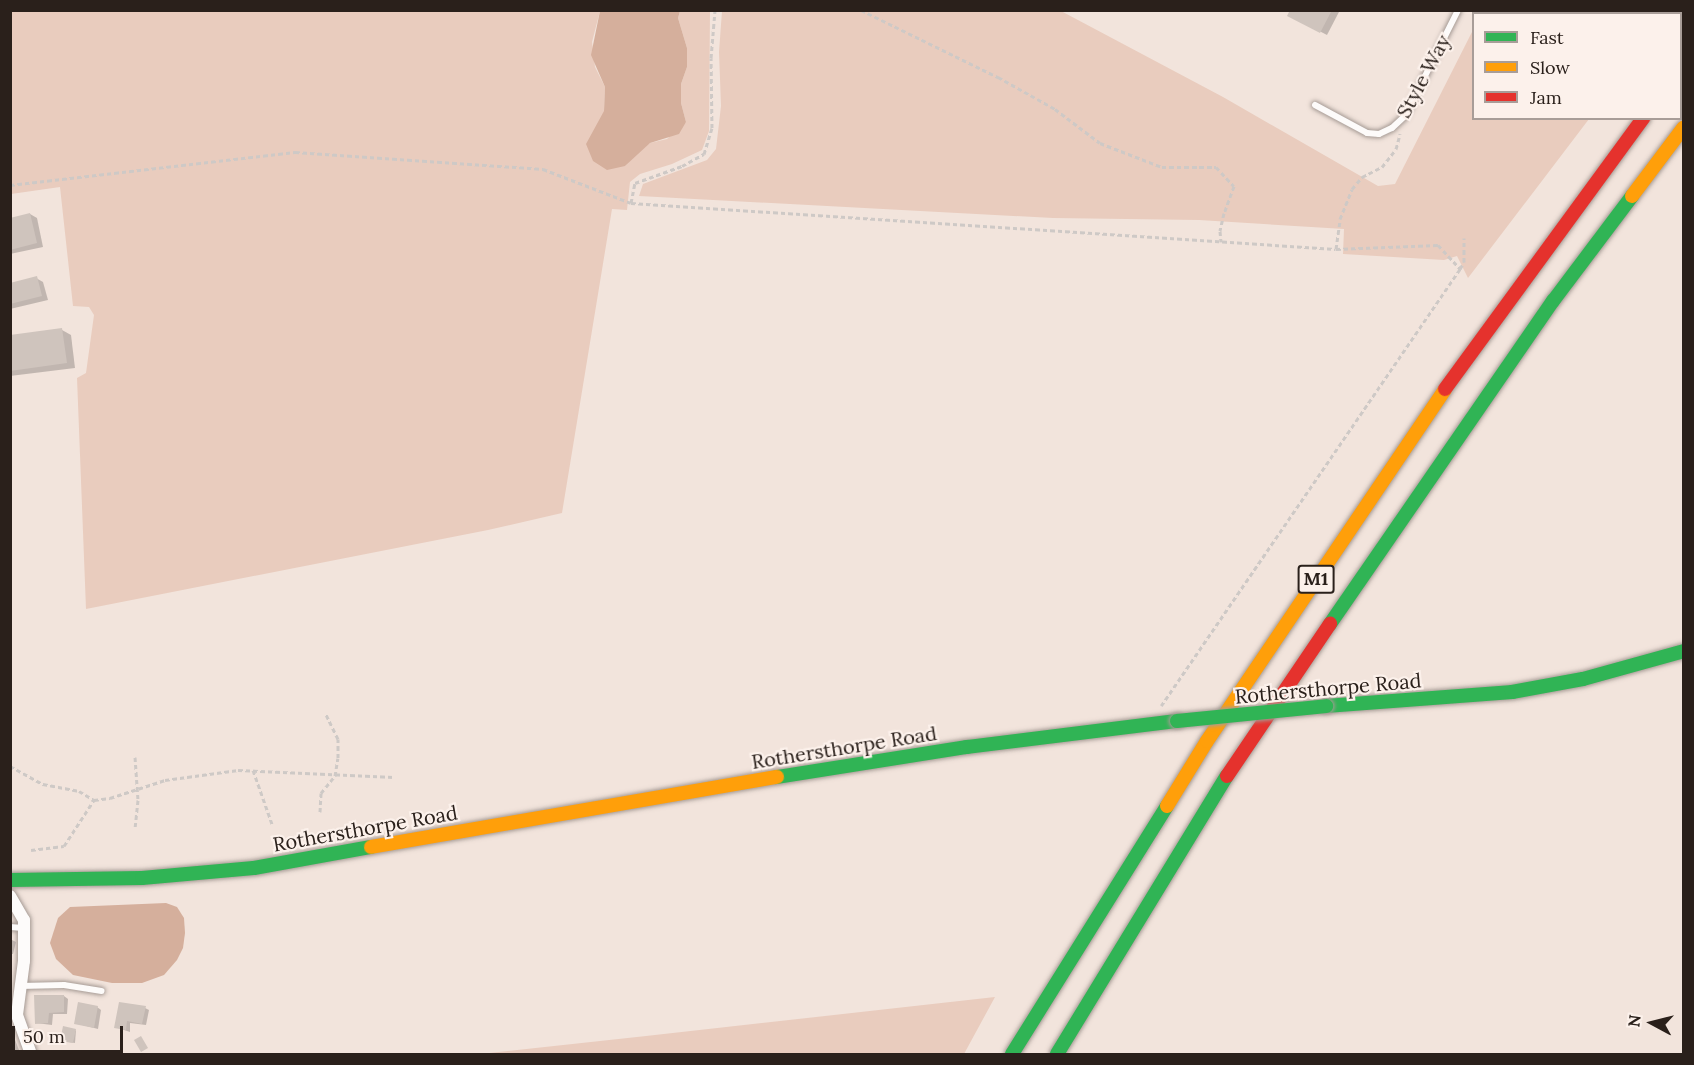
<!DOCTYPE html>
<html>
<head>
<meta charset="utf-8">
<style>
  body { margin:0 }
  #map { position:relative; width:1694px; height:1065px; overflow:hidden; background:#f2e4dc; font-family:Lora,serif }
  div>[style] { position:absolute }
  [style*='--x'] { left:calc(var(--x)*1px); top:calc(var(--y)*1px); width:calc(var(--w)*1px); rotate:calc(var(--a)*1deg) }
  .green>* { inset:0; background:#e9ccbe }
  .water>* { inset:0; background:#d5af9c }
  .shadow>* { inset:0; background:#0003 }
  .building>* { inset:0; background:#cfc4bd }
  .path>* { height:3px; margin-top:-1.5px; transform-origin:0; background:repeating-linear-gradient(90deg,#cec9c6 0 4.5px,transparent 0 7.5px) }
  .roads { filter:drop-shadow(0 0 2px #a69b95) drop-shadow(0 0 2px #a69b95) }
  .lane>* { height:6px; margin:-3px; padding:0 3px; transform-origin:3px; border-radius:3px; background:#fdfbfa }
  .street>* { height:12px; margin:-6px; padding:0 6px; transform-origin:6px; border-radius:6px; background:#fdfbfa }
  .fast>* { height:14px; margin:-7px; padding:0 7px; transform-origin:7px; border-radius:7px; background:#30b455 }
  .slow>* { height:14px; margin:-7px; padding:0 7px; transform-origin:7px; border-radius:7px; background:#ff9f0a }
  .jam>* { height:14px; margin:-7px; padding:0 7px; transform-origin:7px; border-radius:7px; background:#e5322d }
  .bridges { filter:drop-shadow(0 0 2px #a69b95) drop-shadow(0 0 2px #a69b95) }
  .fast-bridge>* { height:14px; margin:-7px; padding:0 7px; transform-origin:7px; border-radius:7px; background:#30b455 }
  span { translate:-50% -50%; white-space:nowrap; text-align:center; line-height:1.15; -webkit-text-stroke:4.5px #fcf1eb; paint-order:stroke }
  .shield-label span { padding:2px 4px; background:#fcf1eb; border:2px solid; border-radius:4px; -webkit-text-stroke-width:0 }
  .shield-label { font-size:18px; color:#2a201b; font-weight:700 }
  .street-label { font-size:20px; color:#2a201b }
  .frame { position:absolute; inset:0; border:12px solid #2a201b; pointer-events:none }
  .legend { position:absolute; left:1472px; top:12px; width:210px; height:108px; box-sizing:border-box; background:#fcf1eb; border:2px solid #a89d98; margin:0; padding:8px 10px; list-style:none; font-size:18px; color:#2a201b }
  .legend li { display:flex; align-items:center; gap:12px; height:30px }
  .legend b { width:30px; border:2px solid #a89d98 }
  .north { position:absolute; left:1622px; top:993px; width:60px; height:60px; -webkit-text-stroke:4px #fcf1eb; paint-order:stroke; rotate:277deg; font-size:16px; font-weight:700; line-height:24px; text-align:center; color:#2a201b }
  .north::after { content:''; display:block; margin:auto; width:21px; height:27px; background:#2a201b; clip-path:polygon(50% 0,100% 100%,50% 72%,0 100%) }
  .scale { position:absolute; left:12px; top:1026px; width:111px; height:27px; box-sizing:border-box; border:3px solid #2a201b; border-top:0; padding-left:8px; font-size:18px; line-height:21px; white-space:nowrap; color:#2a201b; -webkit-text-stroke:4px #fcf1eb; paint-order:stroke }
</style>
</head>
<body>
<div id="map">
  <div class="green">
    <div style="clip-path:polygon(11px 11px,600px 11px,592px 42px,595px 67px,605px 87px,604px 112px,597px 126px,625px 166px,639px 150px,650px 143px,667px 139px,686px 122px,681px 103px,681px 84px,687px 67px,687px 48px,678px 18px,680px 11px,710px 11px,709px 131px,702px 150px,672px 164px,640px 174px,630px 182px,627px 210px,612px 209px,562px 513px,488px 530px,86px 609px,77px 378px,86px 373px,94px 315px,89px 307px,73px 306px,60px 187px,11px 194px)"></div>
    <div style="clip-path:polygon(722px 11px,1061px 11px,1223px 97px,1378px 186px,1395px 184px,1473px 30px,1474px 118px,1589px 119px,1468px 278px,1457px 256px,1444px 260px,1343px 254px,1344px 229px,1199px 220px,1053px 218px,639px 196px,643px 184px,707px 160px,716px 149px,721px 106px,719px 52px)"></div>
    <div style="clip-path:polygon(1483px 11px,1483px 10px,1671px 11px,1668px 14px,1482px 13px)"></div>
    <div style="clip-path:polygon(995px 997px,964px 1054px,480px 1054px,646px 1036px)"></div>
  </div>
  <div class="water">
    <div style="clip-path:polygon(600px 11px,680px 11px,678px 18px,687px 48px,687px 67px,681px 84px,681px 103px,686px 122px,679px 134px,650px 143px,625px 166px,607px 170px,593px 161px,586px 144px,604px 111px,605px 87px,591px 55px)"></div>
    <div style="clip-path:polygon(166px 903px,177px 907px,184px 918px,185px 933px,183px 948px,177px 960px,164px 975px,142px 983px,112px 983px,73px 975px,56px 959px,50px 943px,58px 918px,70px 907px)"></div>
  </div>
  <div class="shadow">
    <div style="clip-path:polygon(1292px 10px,1340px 10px,1327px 35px,1296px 19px)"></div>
    <div style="clip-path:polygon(30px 214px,37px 218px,43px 247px,10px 254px,10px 219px)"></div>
    <div style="clip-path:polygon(36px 278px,43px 282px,48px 300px,10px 309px,10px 284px)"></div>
    <div style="clip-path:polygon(62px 330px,71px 335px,75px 368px,10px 376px,10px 337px)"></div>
    <div style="clip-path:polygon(10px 939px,16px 942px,13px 954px,10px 954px)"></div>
    <div style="clip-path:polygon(64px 996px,68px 999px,67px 1014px,53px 1014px,52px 1025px,36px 1023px)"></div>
    <div style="clip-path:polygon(97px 1007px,101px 1010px,98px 1029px,75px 1023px)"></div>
    <div style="clip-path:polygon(145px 1008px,149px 1010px,146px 1025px,130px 1023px,130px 1032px,115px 1027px)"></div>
    <div style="clip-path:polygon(10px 1027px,19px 1050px,10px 1053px)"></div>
    <div style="clip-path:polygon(76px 1030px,75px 1043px,63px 1041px)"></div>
  </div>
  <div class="building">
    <div style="clip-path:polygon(1290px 10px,1332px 10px,1320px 33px,1287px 16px)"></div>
    <div style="clip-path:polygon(30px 213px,37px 243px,10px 250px,10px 218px)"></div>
    <div style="clip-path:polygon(37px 276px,42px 296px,10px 304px,10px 283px)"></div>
    <div style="clip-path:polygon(62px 328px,67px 363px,10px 371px,10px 335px)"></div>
    <div style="clip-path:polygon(34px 995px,64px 995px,64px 1012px,49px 1013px,48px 1023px,35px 1024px)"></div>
    <div style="clip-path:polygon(78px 1002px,98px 1006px,94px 1028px,74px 1024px)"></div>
    <div style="clip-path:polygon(119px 1002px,146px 1006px,142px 1024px,127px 1021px,126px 1030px,114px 1028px)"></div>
    <div style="clip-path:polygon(63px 1026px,76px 1029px,73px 1043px,60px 1041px)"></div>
    <div style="clip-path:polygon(141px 1036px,148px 1048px,141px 1052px,134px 1040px)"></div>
  </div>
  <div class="path">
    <div style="--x:861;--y:10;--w:153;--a:26.1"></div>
    <div style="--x:998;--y:77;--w:65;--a:29.3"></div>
    <div style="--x:1055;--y:109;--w:56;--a:37.1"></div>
    <div style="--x:1100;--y:143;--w:66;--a:21.2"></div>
    <div style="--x:1162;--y:167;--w:54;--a:0"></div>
    <div style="--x:1216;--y:167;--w:26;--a:47"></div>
    <div style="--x:1234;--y:186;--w:29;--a:110"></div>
    <div style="--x:1224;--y:213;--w:18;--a:103"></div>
    <div style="--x:1220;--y:231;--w:11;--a:85"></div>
    <div style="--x:10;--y:185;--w:287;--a:-6.6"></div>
    <div style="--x:295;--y:152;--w:249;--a:3.9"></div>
    <div style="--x:543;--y:169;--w:94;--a:21.1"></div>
    <div style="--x:631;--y:203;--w:706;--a:3.73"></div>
    <div style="--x:1336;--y:249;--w:102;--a:-2.2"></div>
    <div style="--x:1438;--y:245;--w:33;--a:47"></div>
    <div style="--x:1460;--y:269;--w:529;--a:124.38"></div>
    <div style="--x:631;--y:203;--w:20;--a:-79"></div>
    <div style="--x:635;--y:183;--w:50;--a:-19.9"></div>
    <div style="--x:682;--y:166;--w:25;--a:-29"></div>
    <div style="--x:704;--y:154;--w:27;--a:-73"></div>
    <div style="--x:712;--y:128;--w:70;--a:-90.8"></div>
    <div style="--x:711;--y:58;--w:48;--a:-85.2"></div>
    <div style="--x:1336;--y:249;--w:30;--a:-82"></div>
    <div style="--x:1340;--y:219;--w:32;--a:-68"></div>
    <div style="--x:1352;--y:189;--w:16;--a:-50"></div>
    <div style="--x:1362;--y:177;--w:22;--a:-27"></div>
    <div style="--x:1382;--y:167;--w:23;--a:-52"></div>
    <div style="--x:1396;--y:149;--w:16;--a:-75"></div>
    <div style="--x:1460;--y:269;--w:8;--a:-60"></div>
    <div style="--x:1464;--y:262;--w:24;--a:-90"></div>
    <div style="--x:135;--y:757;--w:43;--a:86"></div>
    <div style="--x:138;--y:800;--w:27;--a:96"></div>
    <div style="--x:10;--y:766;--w:38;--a:29"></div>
    <div style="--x:43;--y:784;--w:37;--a:11"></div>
    <div style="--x:79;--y:791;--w:17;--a:31"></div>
    <div style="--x:253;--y:770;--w:57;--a:70.6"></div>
    <div style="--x:320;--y:812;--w:19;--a:-87"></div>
    <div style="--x:321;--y:793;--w:22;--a:-51"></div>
    <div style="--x:335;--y:776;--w:18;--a:-81"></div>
    <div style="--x:338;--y:758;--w:19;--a:-90"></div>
    <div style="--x:338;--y:739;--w:28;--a:-116"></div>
    <div style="--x:31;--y:850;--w:33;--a:-7"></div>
    <div style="--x:64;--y:846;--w:55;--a:-56.9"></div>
    <div style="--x:94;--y:800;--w:16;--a:-7"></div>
    <div style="--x:110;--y:798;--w:58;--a:-18.1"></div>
    <div style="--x:165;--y:780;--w:74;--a:-7.8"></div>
    <div style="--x:238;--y:770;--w:156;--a:2.6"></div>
  </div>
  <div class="roads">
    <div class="lane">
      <div style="--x:1315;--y:105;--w:59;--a:28.3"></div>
      <div style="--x:1367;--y:133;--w:12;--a:5"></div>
      <div style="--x:1379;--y:134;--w:14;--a:-25"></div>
      <div style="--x:1392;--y:128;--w:18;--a:-43"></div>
      <div style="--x:1405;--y:116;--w:119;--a:-63.4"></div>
      <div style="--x:10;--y:927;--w:13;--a:4"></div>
      <div style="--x:20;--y:986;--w:44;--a:-1.3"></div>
      <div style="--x:64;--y:985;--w:38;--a:9"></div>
    </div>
    <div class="street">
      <div style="--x:10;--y:896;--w:28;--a:60"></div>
      <div style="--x:24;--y:920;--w:41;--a:90"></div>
      <div style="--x:24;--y:961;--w:54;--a:97.4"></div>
      <div style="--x:17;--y:1015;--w:41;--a:70.3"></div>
    </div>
    <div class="fast">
      <div style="--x:1330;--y:624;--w:393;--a:-55.4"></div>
      <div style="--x:1553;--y:301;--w:131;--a:-53"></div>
      <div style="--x:1326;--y:706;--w:187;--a:-4.3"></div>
      <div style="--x:1512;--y:692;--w:72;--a:-10.4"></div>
      <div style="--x:1583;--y:679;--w:105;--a:-15.5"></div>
      <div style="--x:777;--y:777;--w:192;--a:-9"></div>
      <div style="--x:967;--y:747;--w:212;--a:-7.1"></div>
      <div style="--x:10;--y:880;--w:132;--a:-0.9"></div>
      <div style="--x:142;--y:878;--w:112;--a:-5.1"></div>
      <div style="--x:254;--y:868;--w:119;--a:-10.2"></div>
      <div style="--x:1012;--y:1054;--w:292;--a:-58"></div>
      <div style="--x:1057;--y:1054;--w:326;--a:-58.6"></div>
    </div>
    <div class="slow">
      <div style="--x:1680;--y:69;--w:6;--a:-45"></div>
      <div style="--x:1632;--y:196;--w:86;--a:-53"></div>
      <div style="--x:1167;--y:806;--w:76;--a:-58.4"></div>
      <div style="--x:1207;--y:741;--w:425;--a:-55.9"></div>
      <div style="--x:371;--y:847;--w:412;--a:-9.8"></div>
    </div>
    <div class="jam">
      <div style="--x:1445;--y:389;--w:336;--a:-53.8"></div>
      <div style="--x:1227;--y:776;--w:184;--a:-55.9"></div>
    </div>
  </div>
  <div class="bridges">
    <div class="fast-bridge">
      <div style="--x:1177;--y:721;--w:150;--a:-5.7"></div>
    </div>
  </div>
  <div class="shield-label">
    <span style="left:1316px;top:579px">M1</span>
  </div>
  <div class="street-label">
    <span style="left:1423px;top:76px;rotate:-62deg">Style Way</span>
    <span style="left:1328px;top:688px;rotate:-5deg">Rothersthorpe Road</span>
    <span style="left:844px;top:747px;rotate:-9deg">Rothersthorpe Road</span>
    <span style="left:365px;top:828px;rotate:-10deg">Rothersthorpe Road</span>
  </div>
  <div class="frame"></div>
  <ul class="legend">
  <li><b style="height:8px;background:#30b455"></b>Fast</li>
  <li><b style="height:8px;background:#ff9f0a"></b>Slow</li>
  <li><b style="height:8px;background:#e5322d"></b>Jam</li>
  </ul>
  <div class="north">N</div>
  <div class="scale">50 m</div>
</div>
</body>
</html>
